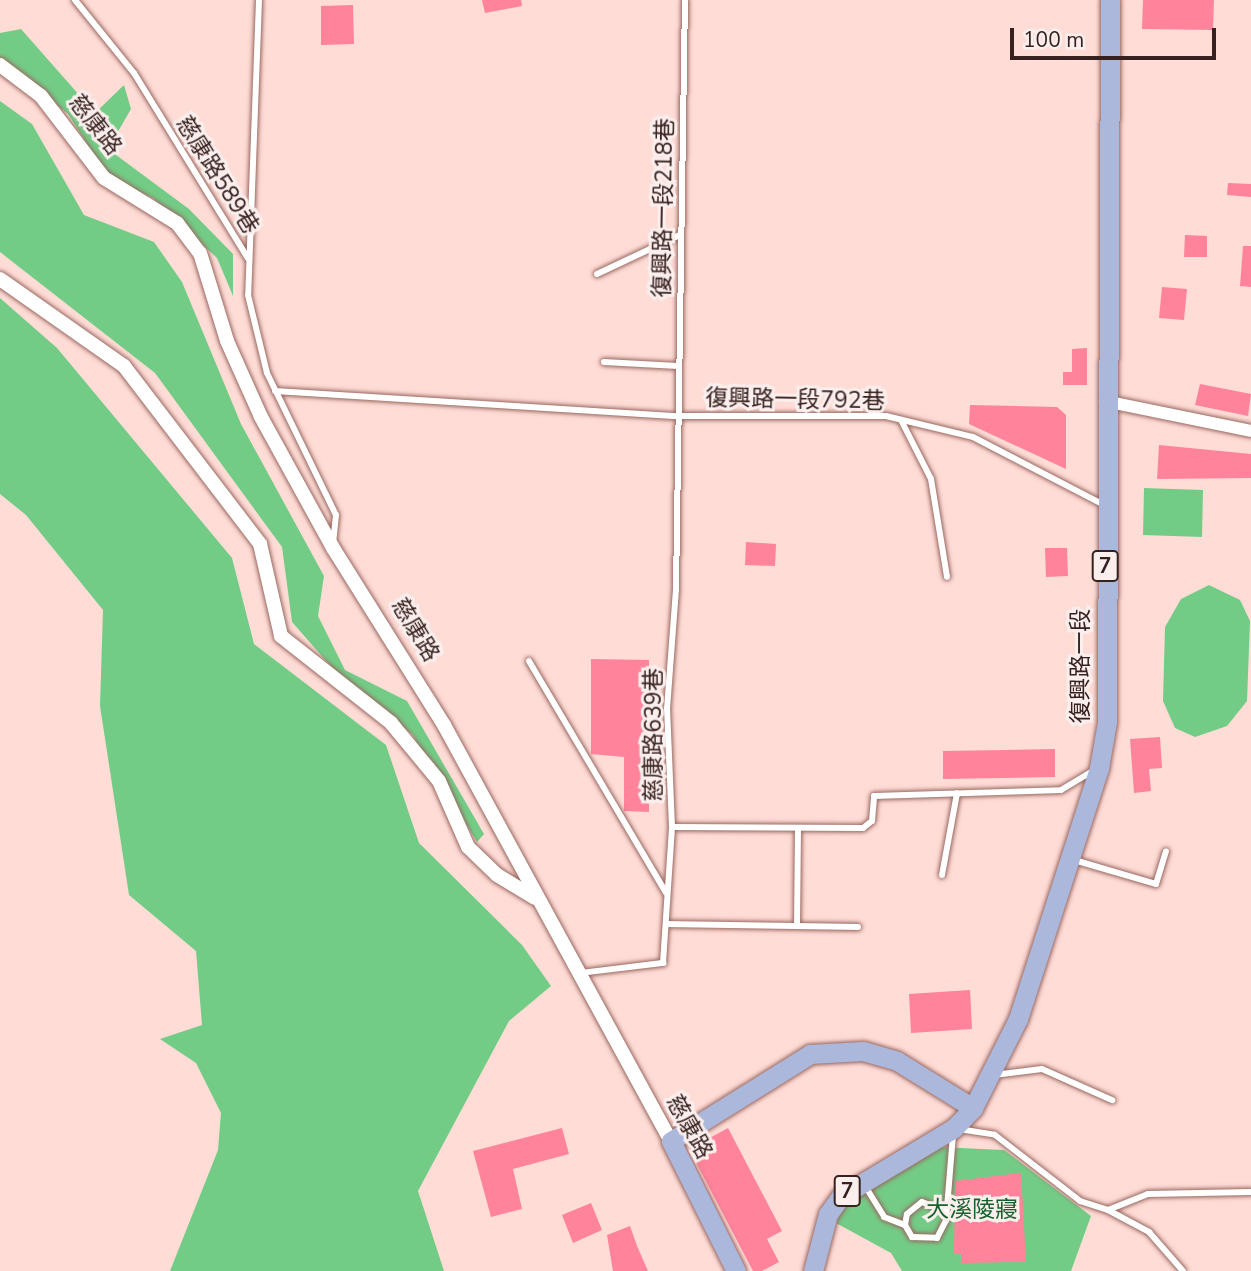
<!DOCTYPE html>
<html>
<head>
<meta charset="utf-8">
<style>
  body { margin:0 }
  #map { position:relative; width:1251px; height:1271px; overflow:hidden; background:#ffdcd6; font-family:"Nunito Sans","Noto Sans TC",sans-serif }
  div>[style] { position:absolute }
  [style*='--x'] { left:calc(var(--x)*1px); top:calc(var(--y)*1px); width:calc(var(--w)*1px); rotate:calc(var(--a)*1deg) }
  .green>* { inset:0; background:#73cc86 }
  .building>* { inset:0; background:#ff839a }
  .roads { filter:drop-shadow(0 0 2px #996860) drop-shadow(0 0 2px #996860) }
  .service>* { height:6px; margin:-3px; padding:0 3px; transform-origin:3px; border-radius:3px; background:#fff }
  .minor>* { height:12px; margin:-6px; padding:0 6px; transform-origin:6px; border-radius:6px; background:#fff }
  .tertiary>* { height:14px; margin:-7px; padding:0 7px; transform-origin:7px; border-radius:7px; background:#fff }
  .primary>* { height:19px; margin:-9.5px; padding:0 9.5px; transform-origin:9.5px; border-radius:9.5px; background:#acb8db }
  span { translate:-50% -50%; white-space:nowrap; text-align:center; line-height:1.15; -webkit-text-stroke:6px #fbefed; paint-order:stroke }
  .shield-label span { padding:2px 5px; background:#fbefed; border:2px solid; border-radius:5px; -webkit-text-stroke-width:0 }
  .shield-label { font-size:21px; color:#36211e; font-weight:700 }
  .street-label { font-size:23px; color:#36211e }
  .park-label { font-size:23px; color:#17612e }
  .scale { position:absolute; left:1010px; top:28px; width:206px; height:32px; box-sizing:border-box; border:4px solid #36211e; border-top:0; padding-left:9px; font-size:21px; line-height:24px; white-space:nowrap; color:#36211e; -webkit-text-stroke:5px #fbefed; paint-order:stroke }
</style>
</head>
<body>
<div id="map">
  <div class="green">
    <div style="clip-path:polygon(21px 29px,95px 113px,124px 85px,131px 109px,108px 149px,189px 209px,233px 254px,233px 296px,217px 258px,153px 198px,109px 178px,68px 114px,0 59px,0 33px)"></div>
    <div style="clip-path:polygon(0 101px,32px 124px,84px 215px,154px 242px,182px 282px,241px 424px,324px 576px,318px 616px,345px 670px,407px 701px,484px 834px,477px 842px,412px 734px,342px 679px,292px 622px,282px 547px,155px 373px,0 252px)"></div>
    <div style="clip-path:polygon(0 298px,57px 348px,232px 558px,254px 644px,386px 745px,419px 843px,522px 945px,551px 986px,509px 1021px,418px 1191px,444px 1271px,170px 1271px,218px 1150px,221px 1113px,196px 1063px,160px 1039px,202px 1025px,196px 951px,129px 895px,100px 706px,103px 610px,26px 515px,0 494px)"></div>
    <div style="clip-path:polygon(1144px 488px,1203px 490px,1202px 537px,1143px 535px)"></div>
    <div style="clip-path:polygon(1209px 585px,1240px 600px,1250px 621px,1247px 701px,1227px 726px,1195px 737px,1175px 728px,1163px 701px,1165px 627px,1181px 599px)"></div>
    <div style="clip-path:polygon(939px 1147px,1004px 1150px,1091px 1216px,1071px 1271px,902px 1271px,891px 1253px,836px 1223px,846px 1202px)"></div>
  </div>
  <div class="building">
    <div style="clip-path:polygon(482px 0,521px 0,522px 6px,485px 13px)"></div>
    <div style="clip-path:polygon(1143px 0,1214px 0,1213px 30px,1142px 29px)"></div>
    <div style="clip-path:polygon(353px 5px,354px 44px,321px 45px,321px 6px)"></div>
    <div style="clip-path:polygon(1228px 183px,1251px 184px,1251px 197px,1227px 195px)"></div>
    <div style="clip-path:polygon(1185px 235px,1207px 236px,1207px 257px,1184px 257px)"></div>
    <div style="clip-path:polygon(1243px 246px,1251px 246px,1251px 287px,1240px 286px)"></div>
    <div style="clip-path:polygon(1162px 287px,1187px 289px,1184px 320px,1159px 318px)"></div>
    <div style="clip-path:polygon(1087px 348px,1087px 385px,1063px 385px,1063px 372px,1072px 372px,1072px 349px)"></div>
    <div style="clip-path:polygon(1200px 384px,1251px 394px,1248px 416px,1195px 405px)"></div>
    <div style="clip-path:polygon(970px 405px,1057px 407px,1066px 415px,1066px 469px,969px 424px)"></div>
    <div style="clip-path:polygon(1159px 445px,1251px 454px,1251px 478px,1157px 479px)"></div>
    <div style="clip-path:polygon(746px 542px,776px 544px,775px 566px,745px 565px)"></div>
    <div style="clip-path:polygon(1045px 548px,1067px 548px,1068px 576px,1046px 577px)"></div>
    <div style="clip-path:polygon(591px 659px,649px 660px,649px 812px,624px 811px,624px 757px,591px 754px)"></div>
    <div style="clip-path:polygon(1160px 737px,1162px 768px,1149px 769px,1151px 791px,1134px 793px,1130px 739px)"></div>
    <div style="clip-path:polygon(1055px 749px,1055px 777px,943px 779px,943px 751px)"></div>
    <div style="clip-path:polygon(970px 990px,972px 1029px,911px 1033px,909px 994px)"></div>
    <div style="clip-path:polygon(562px 1128px,569px 1154px,513px 1169px,522px 1209px,491px 1217px,473px 1151px)"></div>
    <div style="clip-path:polygon(728px 1128px,782px 1231px,767px 1239px,779px 1262px,762px 1271px,753px 1271px,689px 1149px)"></div>
    <div style="clip-path:polygon(1021px 1173px,1026px 1262px,961px 1263px,961px 1254px,954px 1254px,955px 1181px)"></div>
    <div style="clip-path:polygon(591px 1203px,602px 1230px,573px 1243px,562px 1215px)"></div>
    <div style="clip-path:polygon(630px 1226px,637px 1246px,648px 1271px,613px 1271px,607px 1235px)"></div>
  </div>
  <div class="roads">
    <div class="service">
      <div style="--x:75;--y:0;--w:94;--a:51.1"></div>
      <div style="--x:134;--y:73;--w:217;--a:58.4"></div>
      <div style="--x:259;--y:0;--w:295;--a:92.1"></div>
      <div style="--x:248;--y:295;--w:80;--a:76.3"></div>
      <div style="--x:267;--y:373;--w:158;--a:64.1"></div>
      <div style="--x:336;--y:515;--w:28;--a:96"></div>
      <div style="--x:597;--y:274;--w:92;--a:-25.2"></div>
      <div style="--x:604;--y:362;--w:74;--a:3.1"></div>
      <div style="--x:275;--y:391;--w:403;--a:3.6"></div>
      <div style="--x:677;--y:416;--w:209;--a:0"></div>
      <div style="--x:886;--y:416;--w:89;--a:13.6"></div>
      <div style="--x:973;--y:437;--w:148;--a:27.4"></div>
      <div style="--x:901;--y:420;--w:66;--a:63"></div>
      <div style="--x:931;--y:479;--w:99;--a:80.7"></div>
      <div style="--x:529;--y:661;--w:269;--a:59.4"></div>
      <div style="--x:672;--y:827;--w:191;--a:0.3"></div>
      <div style="--x:863;--y:828;--w:11;--a:-38"></div>
      <div style="--x:872;--y:821;--w:25;--a:-85"></div>
      <div style="--x:874;--y:796;--w:187;--a:-1.8"></div>
      <div style="--x:1061;--y:790;--w:35;--a:-31"></div>
      <div style="--x:1074;--y:860;--w:85;--a:16.3"></div>
      <div style="--x:1156;--y:884;--w:34;--a:-73"></div>
      <div style="--x:942;--y:875;--w:83;--a:-79.6"></div>
      <div style="--x:667;--y:924;--w:191;--a:0.9"></div>
      <div style="--x:797;--y:925;--w:94;--a:-89.4"></div>
      <div style="--x:580;--y:973;--w:84;--a:-6.9"></div>
      <div style="--x:663;--y:963;--w:136;--a:-86.2"></div>
      <div style="--x:672;--y:827;--w:118;--a:-92.4"></div>
      <div style="--x:667;--y:709;--w:119;--a:-85.7"></div>
      <div style="--x:676;--y:590;--w:590;--a:-89.13"></div>
      <div style="--x:994;--y:1075;--w:48;--a:-7.1"></div>
      <div style="--x:1042;--y:1069;--w:77;--a:23.9"></div>
      <div style="--x:959;--y:1129;--w:36;--a:9"></div>
      <div style="--x:995;--y:1135;--w:108;--a:37.8"></div>
      <div style="--x:1080;--y:1201;--w:29;--a:18"></div>
      <div style="--x:1108;--y:1210;--w:43;--a:-21.8"></div>
      <div style="--x:1148;--y:1194;--w:103;--a:-1.1"></div>
      <div style="--x:865;--y:1186;--w:36;--a:58"></div>
      <div style="--x:884;--y:1217;--w:22;--a:21"></div>
      <div style="--x:905;--y:1225;--w:14;--a:60"></div>
      <div style="--x:912;--y:1237;--w:25;--a:2"></div>
      <div style="--x:937;--y:1238;--w:20;--a:-63"></div>
      <div style="--x:946;--y:1220;--w:86;--a:-85.3"></div>
      <div style="--x:1108;--y:1210;--w:47;--a:28.2"></div>
      <div style="--x:1149;--y:1232;--w:52;--a:48.9"></div>
      <div style="--x:905;--y:1225;--w:11;--a:-80"></div>
      <div style="--x:907;--y:1214;--w:19;--a:-39"></div>
      <div style="--x:922;--y:1202;--w:22;--a:21"></div>
    </div>
    <div class="minor">
      <div style="--x:1105;--y:401;--w:149;--a:11.6"></div>
    </div>
    <div class="tertiary">
      <div style="--x:0;--y:65;--w:51;--a:37.1"></div>
      <div style="--x:41;--y:96;--w:103;--a:52.5"></div>
      <div style="--x:104;--y:178;--w:86;--a:31.7"></div>
      <div style="--x:177;--y:223;--w:38;--a:53"></div>
      <div style="--x:200;--y:253;--w:92;--a:72.9"></div>
      <div style="--x:227;--y:341;--w:83;--a:65.9"></div>
      <div style="--x:261;--y:417;--w:149;--a:61.2"></div>
      <div style="--x:333;--y:548;--w:209;--a:57.9"></div>
      <div style="--x:444;--y:725;--w:474;--a:61.4"></div>
      <div style="--x:0;--y:279;--w:151;--a:35.1"></div>
      <div style="--x:124;--y:366;--w:224;--a:52.6"></div>
      <div style="--x:260;--y:544;--w:94;--a:77.1"></div>
      <div style="--x:281;--y:636;--w:140;--a:38.3"></div>
      <div style="--x:391;--y:723;--w:75;--a:50.4"></div>
      <div style="--x:439;--y:781;--w:72;--a:66.3"></div>
      <div style="--x:468;--y:847;--w:40;--a:44"></div>
      <div style="--x:497;--y:875;--w:44;--a:31.2"></div>
    </div>
    <div class="primary">
      <div style="--x:736;--y:1271;--w:145;--a:-116.6"></div>
      <div style="--x:671;--y:1141;--w:164;--a:-32"></div>
      <div style="--x:810;--y:1054;--w:53;--a:-3.2"></div>
      <div style="--x:863;--y:1051;--w:35;--a:16"></div>
      <div style="--x:897;--y:1061;--w:89;--a:31.7"></div>
      <div style="--x:813;--y:1271;--w:59;--a:-75.3"></div>
      <div style="--x:828;--y:1214;--w:22;--a:-54"></div>
      <div style="--x:841;--y:1196;--w:132;--a:-31"></div>
      <div style="--x:954;--y:1128;--w:28;--a:-46"></div>
      <div style="--x:973;--y:1108;--w:100;--a:-63.2"></div>
      <div style="--x:1018;--y:1019;--w:264;--a:-72.1"></div>
      <div style="--x:1099;--y:768;--w:47;--a:-80.1"></div>
      <div style="--x:1107;--y:722;--w:722;--a:-89.76"></div>
    </div>
  </div>
  <div class="shield-label">
    <span style="left:1105px;top:566px">7</span>
    <span style="left:847px;top:1191px">7</span>
  </div>
  <div class="street-label">
    <span style="left:95px;top:125px;rotate:52deg">慈康路</span>
    <span style="left:217px;top:175px;rotate:58deg">慈康路589巷</span>
    <span style="left:664px;top:208px;rotate:-89deg">復興路一段218巷</span>
    <span style="left:795px;top:400px;rotate:1deg">復興路一段792巷</span>
    <span style="left:415px;top:630px;rotate:59deg">慈康路</span>
    <span style="left:1081px;top:666px;rotate:-90deg">復興路一段</span>
    <span style="left:654px;top:735px;rotate:-90deg">慈康路639巷</span>
    <span style="left:689px;top:1127px;rotate:61deg">慈康路</span>
  </div>
  <div class="park-label">
    <span style="left:972px;top:1210px">大溪陵寢</span>
  </div>
  <div class="scale">100 m</div>
</div>
</body>
</html>
